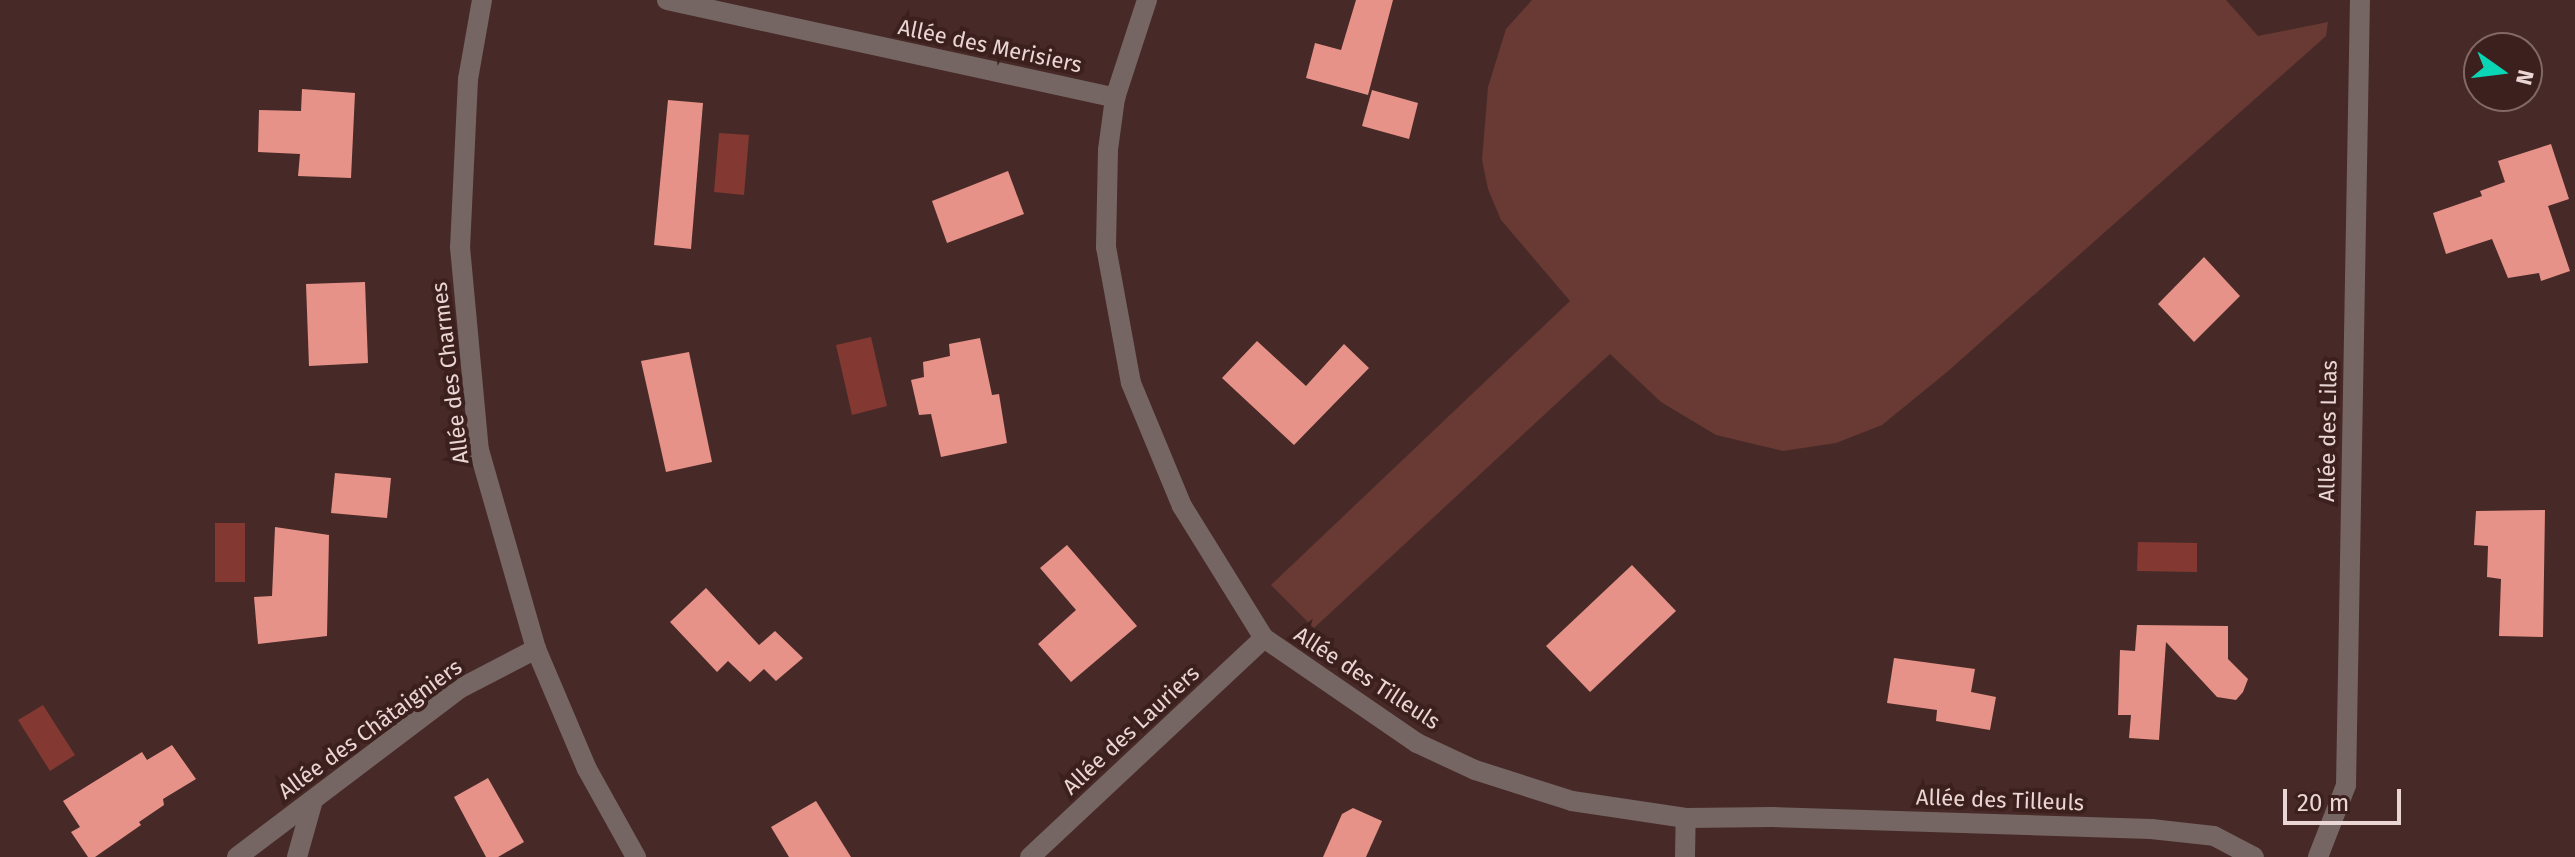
<!DOCTYPE html>
<html>
<head>
<meta charset="utf-8">
<style>
  body { margin:0 }
  #map { position:relative; width:2575px; height:857px; overflow:hidden; background:#472a27; font-family:"Fira Sans",sans-serif }
  div>[style] { position:absolute }
  [style*='--x'] { left:calc(var(--x)*1px); top:calc(var(--y)*1px); width:calc(var(--w)*1px); rotate:calc(var(--a)*1deg) }
  .green>* { inset:0; background:#693934 }
  .water>* { inset:0; background:#833832 }
  .building>* { inset:0; background:#e79289 }
  .minor>* { height:20px; margin:-10px; padding:0 10px; transform-origin:10px; border-radius:10px; background:#756664 }
  span { translate:-50% -50%; white-space:nowrap; text-align:center; line-height:1.15; -webkit-text-stroke:8px #3c201d; paint-order:stroke }
  .street-label { font-size:22px; color:#ead6d4 }
  .north { position:absolute; left:2463px; top:32px; width:80px; height:80px; box-sizing:border-box; background:#3c201d; border:2px solid #826966; border-radius:50%; rotate:104deg; font-size:22px; font-weight:700; line-height:32px; text-align:center; color:#ead6d4 }
  .north::after { content:''; display:block; margin:auto; width:28px; height:36px; background:#0ad5b5; clip-path:polygon(50% 0,100% 100%,50% 72%,0 100%) }
  .scale { position:absolute; left:2283px; top:789px; width:118px; height:36px; box-sizing:border-box; border:4px solid #ead6d4; border-top:0; padding-left:10px; font-size:24px; line-height:28px; white-space:nowrap; color:#ead6d4; -webkit-text-stroke:6px #3c201d; paint-order:stroke }
</style>
</head>
<body>
<div id="map">
  <div class="green">
    <div style="clip-path:polygon(1532px 0,2226px 0,2258px 36px,2328px 22px,2326px 36px,1947px 372px,1882px 425px,1836px 443px,1783px 451px,1716px 435px,1661px 402px,1610px 354px,1314px 628px,1271px 585px,1570px 301px,1501px 220px,1488px 189px,1482px 160px,1488px 87px,1506px 29px)"></div>
  </div>
  <div class="water">
    <div style="clip-path:polygon(719px 133px,749px 135px,744px 195px,714px 192px)"></div>
    <div style="clip-path:polygon(871px 337px,887px 406px,852px 415px,836px 345px)"></div>
    <div style="clip-path:polygon(215px 523px,245px 523px,245px 582px,215px 582px)"></div>
    <div style="clip-path:polygon(2138px 542px,2197px 543px,2197px 572px,2137px 571px)"></div>
    <div style="clip-path:polygon(43px 705px,75px 755px,50px 771px,18px 720px)"></div>
  </div>
  <div class="building">
    <div style="clip-path:polygon(1356px 0,1393px 0,1368px 95px,1306px 78px,1315px 43px,1341px 50px)"></div>
    <div style="clip-path:polygon(302px 89px,355px 93px,351px 178px,298px 176px,300px 154px,258px 152px,259px 110px,301px 111px)"></div>
    <div style="clip-path:polygon(1372px 90px,1418px 103px,1409px 139px,1362px 126px)"></div>
    <div style="clip-path:polygon(668px 100px,703px 103px,691px 249px,654px 245px)"></div>
    <div style="clip-path:polygon(2551px 144px,2569px 199px,2548px 206px,2570px 271px,2541px 281px,2539px 273px,2508px 278px,2492px 239px,2446px 254px,2433px 213px,2482px 196px,2480px 191px,2505px 182px,2498px 161px)"></div>
    <div style="clip-path:polygon(1008px 171px,1024px 214px,947px 243px,932px 201px)"></div>
    <div style="clip-path:polygon(2204px 257px,2240px 296px,2194px 342px,2158px 304px)"></div>
    <div style="clip-path:polygon(365px 282px,368px 363px,309px 366px,306px 284px)"></div>
    <div style="clip-path:polygon(980px 338px,992px 395px,999px 394px,1007px 443px,941px 457px,931px 414px,919px 415px,911px 380px,924px 377px,923px 362px,950px 356px,949px 344px)"></div>
    <div style="clip-path:polygon(1257px 341px,1306px 386px,1344px 344px,1369px 368px,1294px 445px,1222px 378px)"></div>
    <div style="clip-path:polygon(689px 352px,712px 462px,666px 472px,641px 361px)"></div>
    <div style="clip-path:polygon(335px 473px,391px 478px,387px 518px,331px 513px)"></div>
    <div style="clip-path:polygon(2545px 510px,2543px 637px,2499px 636px,2501px 579px,2487px 577px,2488px 546px,2474px 545px,2476px 511px)"></div>
    <div style="clip-path:polygon(275px 527px,329px 535px,327px 636px,258px 644px,254px 597px,272px 596px)"></div>
    <div style="clip-path:polygon(1067px 545px,1137px 626px,1071px 682px,1038px 644px,1076px 610px,1040px 568px)"></div>
    <div style="clip-path:polygon(1632px 565px,1676px 611px,1590px 692px,1546px 646px)"></div>
    <div style="clip-path:polygon(706px 588px,759px 645px,775px 631px,803px 658px,776px 681px,764px 669px,750px 682px,728px 661px,717px 672px,670px 622px)"></div>
    <div style="clip-path:polygon(2137px 625px,2228px 626px,2228px 659px,2248px 679px,2243px 692px,2236px 700px,2217px 697px,2166px 642px,2159px 740px,2129px 738px,2131px 715px,2118px 715px,2120px 650px,2135px 651px)"></div>
    <div style="clip-path:polygon(1894px 658px,1975px 669px,1971px 692px,1996px 697px,1990px 730px,1936px 721px,1937px 710px,1887px 703px)"></div>
    <div style="clip-path:polygon(172px 745px,196px 779px,163px 799px,164px 805px,139px 822px,141px 825px,95px 857px,88px 857px,71px 832px,80px 827px,63px 801px,142px 752px,147px 760px)"></div>
    <div style="clip-path:polygon(488px 778px,524px 842px,498px 857px,486px 857px,454px 797px)"></div>
    <div style="clip-path:polygon(816px 801px,851px 857px,789px 857px,771px 827px)"></div>
    <div style="clip-path:polygon(1353px 808px,1382px 821px,1366px 857px,1323px 857px,1342px 814px)"></div>
  </div>
  <div class="minor">
    <div style="--x:482;--y:0;--w:80;--a:100"></div>
    <div style="--x:468;--y:79;--w:168;--a:92.7"></div>
    <div style="--x:460;--y:247;--w:204;--a:84.7"></div>
    <div style="--x:479;--y:450;--w:207;--a:74"></div>
    <div style="--x:536;--y:649;--w:130;--a:67"></div>
    <div style="--x:587;--y:769;--w:101;--a:60.9"></div>
    <div style="--x:667;--y:0;--w:459;--a:12.3"></div>
    <div style="--x:1147;--y:0;--w:103;--a:108.1"></div>
    <div style="--x:1115;--y:98;--w:52;--a:97.7"></div>
    <div style="--x:1108;--y:150;--w:97;--a:91.2"></div>
    <div style="--x:1106;--y:247;--w:138;--a:79.6"></div>
    <div style="--x:1131;--y:383;--w:133;--a:67.5"></div>
    <div style="--x:1182;--y:506;--w:155;--a:58.2"></div>
    <div style="--x:1264;--y:638;--w:186;--a:34.5"></div>
    <div style="--x:1417;--y:743;--w:64;--a:25"></div>
    <div style="--x:1475;--y:770;--w:102;--a:17.7"></div>
    <div style="--x:1572;--y:801;--w:115;--a:8.5"></div>
    <div style="--x:1686;--y:818;--w:86;--a:-0.7"></div>
    <div style="--x:1772;--y:817;--w:379;--a:1.8"></div>
    <div style="--x:2151;--y:829;--w:63;--a:6.3"></div>
    <div style="--x:2214;--y:836;--w:45;--a:27.7"></div>
    <div style="--x:237;--y:857;--w:278;--a:-37.1"></div>
    <div style="--x:459;--y:689;--w:87;--a:-27.5"></div>
    <div style="--x:297;--y:857;--w:59;--a:-74.3"></div>
    <div style="--x:1030;--y:857;--w:320;--a:-43.1"></div>
    <div style="--x:1685;--y:857;--w:39;--a:-89"></div>
    <div style="--x:2318;--y:857;--w:77;--a:-68.7"></div>
    <div style="--x:2346;--y:785;--w:785;--a:-88.98"></div>
  </div>
  <div class="street-label">
    <span style="left:990px;top:46px;rotate:12deg">Allée des Merisiers</span>
    <span style="left:450px;top:373px;rotate:-97deg">Allée des Charmes</span>
    <span style="left:2328px;top:431px;rotate:-89deg">Allée des Lilas</span>
    <span style="left:1367px;top:678px;rotate:33deg">Allée des Tilleuls</span>
    <span style="left:370px;top:729px;rotate:-36deg">Allée des Châtaigniers</span>
    <span style="left:1131px;top:730px;rotate:-43deg">Allée des Lauriers</span>
    <span style="left:2000px;top:800px;rotate:2deg">Allée des Tilleuls</span>
  </div>
  <div class="north">N</div>
  <div class="scale">20 m</div>
</div>
</body>
</html>
